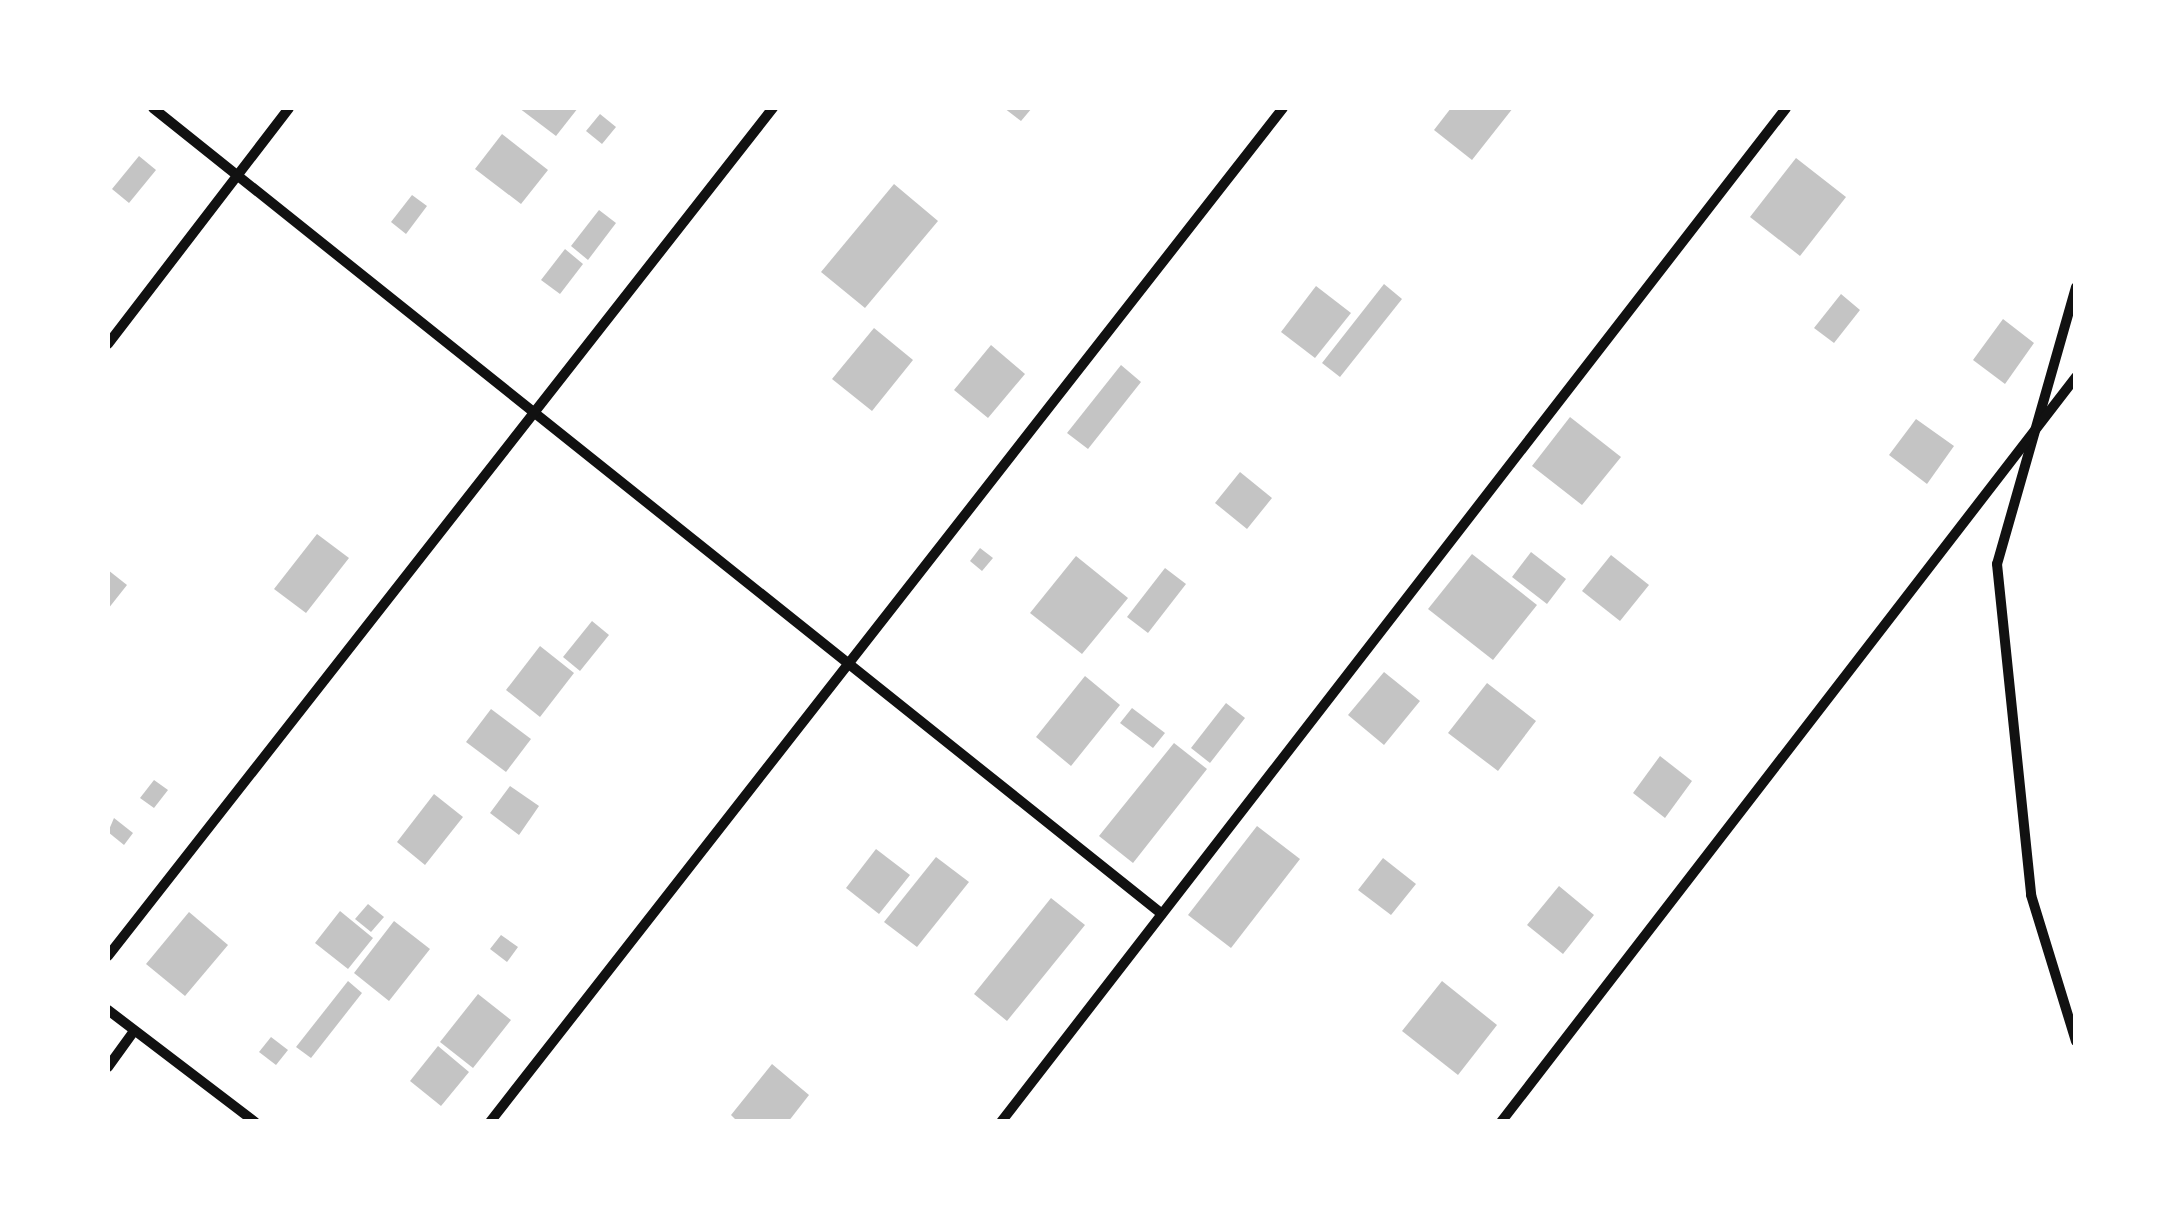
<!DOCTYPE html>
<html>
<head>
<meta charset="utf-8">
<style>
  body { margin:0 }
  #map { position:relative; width:2183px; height:1229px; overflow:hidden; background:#fff; font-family:"Fira Sans Condensed",sans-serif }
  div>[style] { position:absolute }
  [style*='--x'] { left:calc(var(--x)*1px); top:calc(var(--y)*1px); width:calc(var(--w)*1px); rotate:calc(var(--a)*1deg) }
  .building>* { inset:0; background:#c4c4c4 }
  .minor>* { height:10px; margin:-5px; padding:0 5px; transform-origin:5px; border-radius:5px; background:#111 }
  span { translate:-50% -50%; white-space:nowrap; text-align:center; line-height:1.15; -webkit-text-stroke:8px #fff; paint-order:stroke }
  .frame { position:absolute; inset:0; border:110px solid #fff; pointer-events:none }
</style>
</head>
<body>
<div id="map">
  <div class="building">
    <div style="clip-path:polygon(519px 108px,578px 108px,556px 136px)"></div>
    <div style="clip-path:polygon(1004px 108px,1032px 108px,1021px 121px)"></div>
    <div style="clip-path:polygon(1451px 108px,1513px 108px,1472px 160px,1434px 130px)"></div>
    <div style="clip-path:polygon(600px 114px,616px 127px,602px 144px,586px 131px)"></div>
    <div style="clip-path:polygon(502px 134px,548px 170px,521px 204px,475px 169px)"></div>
    <div style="clip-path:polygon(139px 156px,156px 170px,129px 203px,112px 189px)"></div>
    <div style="clip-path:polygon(1796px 158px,1846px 197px,1800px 256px,1750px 217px)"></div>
    <div style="clip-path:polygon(894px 184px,938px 221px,865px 308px,821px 272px)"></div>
    <div style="clip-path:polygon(412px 195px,427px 206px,406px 234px,391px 222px)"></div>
    <div style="clip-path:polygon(599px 210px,616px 223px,588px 260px,571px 246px)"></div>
    <div style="clip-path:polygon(565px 249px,583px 264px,560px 294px,541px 280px)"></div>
    <div style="clip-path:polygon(1384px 284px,1402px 299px,1340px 377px,1322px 363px)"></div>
    <div style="clip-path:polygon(1316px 286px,1351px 313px,1315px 358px,1281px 332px)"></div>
    <div style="clip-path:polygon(1841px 294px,1860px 310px,1834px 343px,1814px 328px)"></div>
    <div style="clip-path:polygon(2003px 319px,2034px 343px,2005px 384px,1973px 360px)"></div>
    <div style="clip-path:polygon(874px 328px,913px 360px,872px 411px,832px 379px)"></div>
    <div style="clip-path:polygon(991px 345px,1025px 374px,988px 418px,954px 390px)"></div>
    <div style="clip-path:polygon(1121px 365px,1141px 382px,1088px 449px,1067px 433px)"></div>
    <div style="clip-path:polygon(1570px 417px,1621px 457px,1582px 505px,1532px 466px)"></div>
    <div style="clip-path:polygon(1916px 419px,1954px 446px,1927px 484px,1889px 455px)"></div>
    <div style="clip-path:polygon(1240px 472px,1272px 498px,1247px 529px,1215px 503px)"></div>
    <div style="clip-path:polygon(317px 534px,349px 558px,306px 613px,274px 589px)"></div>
    <div style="clip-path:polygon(980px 548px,993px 558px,982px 571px,970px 561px)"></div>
    <div style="clip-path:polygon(1531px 552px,1566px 579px,1547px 604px,1512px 577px)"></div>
    <div style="clip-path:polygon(1472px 554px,1537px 605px,1493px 660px,1428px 609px)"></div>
    <div style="clip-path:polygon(1611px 555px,1649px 585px,1620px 621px,1582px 591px)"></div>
    <div style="clip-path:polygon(1076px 556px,1128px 598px,1082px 654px,1030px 613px)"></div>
    <div style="clip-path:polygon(1165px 568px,1186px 584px,1148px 633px,1127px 617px)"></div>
    <div style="clip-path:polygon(108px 570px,127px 585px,108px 609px)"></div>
    <div style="clip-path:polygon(592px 621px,609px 635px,580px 671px,563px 657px)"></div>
    <div style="clip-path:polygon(540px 646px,574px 673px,540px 717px,506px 690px)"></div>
    <div style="clip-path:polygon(1384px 672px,1420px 701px,1384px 745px,1348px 715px)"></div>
    <div style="clip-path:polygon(1085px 676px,1120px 705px,1071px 766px,1036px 737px)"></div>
    <div style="clip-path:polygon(1487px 683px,1536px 721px,1498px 771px,1448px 733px)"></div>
    <div style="clip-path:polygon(1226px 703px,1245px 718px,1210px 763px,1191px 748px)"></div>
    <div style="clip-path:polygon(1132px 708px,1165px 733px,1153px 748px,1120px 723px)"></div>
    <div style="clip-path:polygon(491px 709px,531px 739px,506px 772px,466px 742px)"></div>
    <div style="clip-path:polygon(1174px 743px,1207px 769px,1133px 863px,1099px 836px)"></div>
    <div style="clip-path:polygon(1660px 756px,1692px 781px,1665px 818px,1633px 793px)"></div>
    <div style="clip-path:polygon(154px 780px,168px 790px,154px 808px,140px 798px)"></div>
    <div style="clip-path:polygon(510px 786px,539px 806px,519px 835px,490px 813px)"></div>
    <div style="clip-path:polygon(434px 794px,463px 817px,425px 865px,397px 842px)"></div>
    <div style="clip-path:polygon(114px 818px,133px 833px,124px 845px,108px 832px)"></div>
    <div style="clip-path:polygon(1257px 826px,1300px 859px,1231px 948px,1188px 915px)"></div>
    <div style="clip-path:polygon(876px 849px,910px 875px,879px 914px,846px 888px)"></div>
    <div style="clip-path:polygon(936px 857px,969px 882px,917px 947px,884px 922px)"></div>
    <div style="clip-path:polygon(1383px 858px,1416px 884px,1391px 915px,1358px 890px)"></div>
    <div style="clip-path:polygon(1559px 886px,1594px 915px,1563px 954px,1527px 925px)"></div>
    <div style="clip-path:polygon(1051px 898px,1085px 925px,1007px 1021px,974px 994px)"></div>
    <div style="clip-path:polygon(368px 904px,384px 917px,371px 932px,355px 919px)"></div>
    <div style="clip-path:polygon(340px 911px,373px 938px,348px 969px,315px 943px)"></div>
    <div style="clip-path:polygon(189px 912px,228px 945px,185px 996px,146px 964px)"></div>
    <div style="clip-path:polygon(394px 921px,430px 949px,389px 1001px,354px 973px)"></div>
    <div style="clip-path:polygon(501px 935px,518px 947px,507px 962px,490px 949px)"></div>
    <div style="clip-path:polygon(348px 981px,362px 993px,311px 1058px,296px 1047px)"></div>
    <div style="clip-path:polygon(1442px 981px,1497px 1025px,1458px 1075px,1402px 1031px)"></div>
    <div style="clip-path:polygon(478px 994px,511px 1020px,473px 1068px,440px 1042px)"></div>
    <div style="clip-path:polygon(271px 1037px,288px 1050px,276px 1065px,259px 1052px)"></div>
    <div style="clip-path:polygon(438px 1046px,469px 1072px,441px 1106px,410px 1081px)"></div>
    <div style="clip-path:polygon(772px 1064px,809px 1095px,788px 1122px,738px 1122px,731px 1115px)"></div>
  </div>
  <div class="minor">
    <div style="--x:153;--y:108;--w:1291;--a:38.62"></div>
    <div style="--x:2076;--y:287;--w:288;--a:105.9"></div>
    <div style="--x:1997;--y:564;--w:333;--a:84.1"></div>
    <div style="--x:2031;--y:895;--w:153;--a:72.9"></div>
    <div style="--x:108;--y:344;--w:297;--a:-52.5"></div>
    <div style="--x:108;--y:956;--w:1078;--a:-51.9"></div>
    <div style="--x:108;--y:1010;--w:185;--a:37.3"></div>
    <div style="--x:108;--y:1067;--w:44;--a:-54.2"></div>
    <div style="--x:490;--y:1122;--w:1287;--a:-51.97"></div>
    <div style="--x:1001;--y:1122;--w:1282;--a:-52.25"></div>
    <div style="--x:1501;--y:1122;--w:941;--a:-52.34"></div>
  </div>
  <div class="frame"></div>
</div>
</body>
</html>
